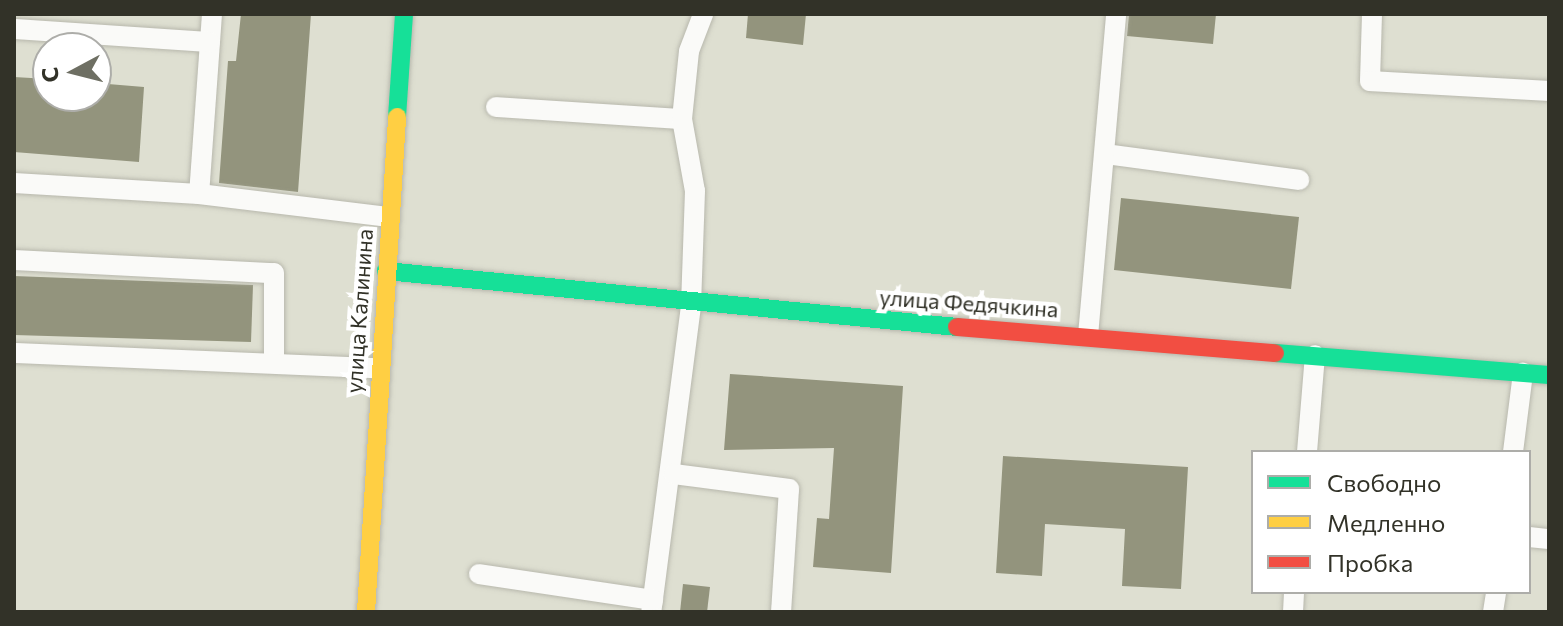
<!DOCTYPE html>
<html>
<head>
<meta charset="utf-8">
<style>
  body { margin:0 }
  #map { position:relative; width:1563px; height:626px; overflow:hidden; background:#dedfd1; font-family:Commissioner,sans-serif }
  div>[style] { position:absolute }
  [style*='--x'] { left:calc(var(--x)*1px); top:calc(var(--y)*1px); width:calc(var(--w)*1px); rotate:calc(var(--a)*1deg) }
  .building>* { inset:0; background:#93947d }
  .roads { filter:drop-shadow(0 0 2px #b8b8ad) drop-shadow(0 0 2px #b8b8ad) }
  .lane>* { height:20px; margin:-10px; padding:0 10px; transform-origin:10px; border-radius:10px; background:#fafaf8 }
  .fast>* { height:18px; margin:-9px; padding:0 9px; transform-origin:9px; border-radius:9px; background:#16e098 }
  .slow>* { height:18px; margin:-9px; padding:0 9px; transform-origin:9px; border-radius:9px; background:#ffcf43 }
  .jam>* { height:18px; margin:-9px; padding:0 9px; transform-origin:9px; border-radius:9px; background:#f24e42 }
  span { translate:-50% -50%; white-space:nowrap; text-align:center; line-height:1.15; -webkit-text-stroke:8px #fff; paint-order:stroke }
  .street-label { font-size:22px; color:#323228 }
  .frame { position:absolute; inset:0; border:16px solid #323228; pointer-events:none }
  .legend { position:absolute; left:1251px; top:450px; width:280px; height:144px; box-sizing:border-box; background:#fff; border:2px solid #adada9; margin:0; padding:10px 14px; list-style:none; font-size:24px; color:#323228 }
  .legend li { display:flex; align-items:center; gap:16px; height:40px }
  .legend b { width:40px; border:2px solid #adada9 }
  .north { position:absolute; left:32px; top:32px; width:80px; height:80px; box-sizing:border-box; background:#fff; border:2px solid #adada9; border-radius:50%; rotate:263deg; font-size:22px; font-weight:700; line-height:32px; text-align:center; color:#323228 }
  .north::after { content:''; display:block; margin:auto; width:28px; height:36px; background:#6e6f63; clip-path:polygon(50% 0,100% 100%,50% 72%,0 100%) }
</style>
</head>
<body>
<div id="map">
  <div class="building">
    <div style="clip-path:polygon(241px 14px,311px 14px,298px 192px,219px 183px,228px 61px,236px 61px)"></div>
    <div style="clip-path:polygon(748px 14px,806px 14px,803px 45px,746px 38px)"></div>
    <div style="clip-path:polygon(1129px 14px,1216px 14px,1213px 44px,1127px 36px)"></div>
    <div style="clip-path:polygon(14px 77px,48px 79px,48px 96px,96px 96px,96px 83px,144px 87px,139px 162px,14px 152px)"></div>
    <div style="clip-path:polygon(1121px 198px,1299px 217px,1291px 289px,1114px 270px)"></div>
    <div style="clip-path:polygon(14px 276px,253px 285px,251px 342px,14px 335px)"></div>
    <div style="clip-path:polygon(730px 374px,903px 386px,891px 573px,813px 567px,817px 518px,829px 519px,834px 448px,724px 450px)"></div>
    <div style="clip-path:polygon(1003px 456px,1188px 467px,1181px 589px,1122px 586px,1125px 529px,1045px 524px,1042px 576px,996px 573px)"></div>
    <div style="clip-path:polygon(683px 584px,710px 587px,707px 612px,680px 612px)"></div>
  </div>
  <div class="roads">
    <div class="lane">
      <div style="--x:212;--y:14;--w:180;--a:94.1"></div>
      <div style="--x:199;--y:194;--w:192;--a:6.9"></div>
      <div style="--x:1372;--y:14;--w:67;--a:91.7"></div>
      <div style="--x:1370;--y:81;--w:179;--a:3.2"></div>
      <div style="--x:14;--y:29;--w:196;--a:3.8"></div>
      <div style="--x:496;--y:107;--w:186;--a:3.7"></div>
      <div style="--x:682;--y:119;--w:73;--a:79.8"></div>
      <div style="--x:695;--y:191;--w:115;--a:92"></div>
      <div style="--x:691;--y:306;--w:309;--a:97.4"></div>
      <div style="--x:682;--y:119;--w:68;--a:-84.1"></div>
      <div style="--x:689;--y:51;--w:40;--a:-69"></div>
      <div style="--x:1105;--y:154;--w:196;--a:7.6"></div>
      <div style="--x:14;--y:183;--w:185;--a:3.4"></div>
      <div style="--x:14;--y:260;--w:260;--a:2.9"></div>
      <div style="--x:274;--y:273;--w:89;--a:90"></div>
      <div style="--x:1088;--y:336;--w:323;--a:-85"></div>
      <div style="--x:14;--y:353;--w:365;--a:2.4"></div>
      <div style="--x:1307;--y:452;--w:97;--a:-85.3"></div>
      <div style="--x:1513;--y:452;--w:80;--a:-82.8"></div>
      <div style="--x:674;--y:474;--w:116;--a:7.4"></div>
      <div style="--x:789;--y:489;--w:123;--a:93.7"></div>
      <div style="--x:1529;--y:537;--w:20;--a:6"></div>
      <div style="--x:479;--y:574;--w:176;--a:8.5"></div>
      <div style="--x:1293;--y:612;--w:20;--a:-87"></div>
      <div style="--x:1493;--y:612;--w:20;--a:-81"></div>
    </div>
    <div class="fast">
      <div style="--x:397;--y:117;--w:103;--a:-86.1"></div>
      <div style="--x:386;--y:271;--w:574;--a:5.6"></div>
      <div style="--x:1275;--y:353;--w:275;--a:4.6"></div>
    </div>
    <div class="slow">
      <div style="--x:366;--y:612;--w:496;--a:-86.4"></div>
    </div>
    <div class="jam">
      <div style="--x:957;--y:327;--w:319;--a:4.7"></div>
    </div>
  </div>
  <div class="street-label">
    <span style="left:969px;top:303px;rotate:4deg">улица Федячкина</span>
    <span style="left:359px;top:311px;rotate:-86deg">улица Калинина</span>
  </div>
  <div class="frame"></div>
  <ul class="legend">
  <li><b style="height:10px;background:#16e098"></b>Свободно</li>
  <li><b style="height:10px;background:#ffcf43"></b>Медленно</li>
  <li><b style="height:10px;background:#f24e42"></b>Пробка</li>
  </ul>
  <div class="north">С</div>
</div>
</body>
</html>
